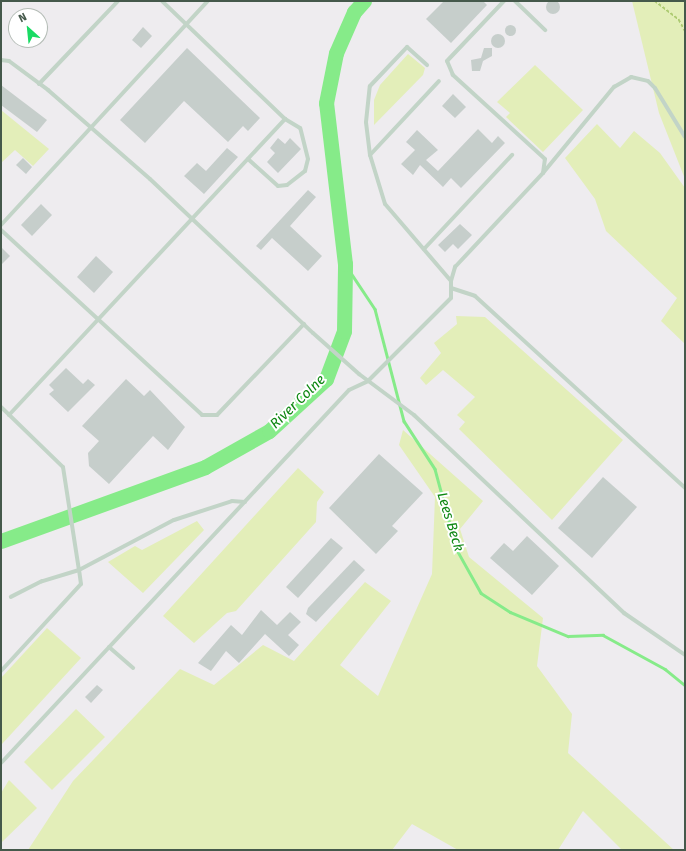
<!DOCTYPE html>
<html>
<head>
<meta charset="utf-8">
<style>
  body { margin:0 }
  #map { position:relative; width:686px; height:851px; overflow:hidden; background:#eeecef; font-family:"Fira Sans",sans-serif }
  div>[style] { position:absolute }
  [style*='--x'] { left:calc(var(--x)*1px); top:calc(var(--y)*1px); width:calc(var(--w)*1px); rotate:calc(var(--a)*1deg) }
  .green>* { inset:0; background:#e3eeb9 }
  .stream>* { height:2.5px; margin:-1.25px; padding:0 1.25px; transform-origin:1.25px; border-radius:1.25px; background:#86eb89 }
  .river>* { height:15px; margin:-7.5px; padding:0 7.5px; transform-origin:7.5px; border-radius:7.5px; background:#86eb89 }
  .building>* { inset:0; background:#c6cecb }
  .round { border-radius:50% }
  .path>* { height:1.5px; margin-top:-0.75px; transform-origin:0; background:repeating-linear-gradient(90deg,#aecb72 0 3px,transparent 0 5px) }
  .lane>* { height:4px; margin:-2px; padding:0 2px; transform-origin:2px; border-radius:2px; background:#c2d4c7 }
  span { translate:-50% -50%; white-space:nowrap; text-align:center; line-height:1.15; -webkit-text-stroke:4px #fff; paint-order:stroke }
  .water-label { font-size:14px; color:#0e8712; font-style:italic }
  .frame { position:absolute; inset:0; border:2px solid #45594b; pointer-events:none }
  .north { position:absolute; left:8px; top:8px; width:40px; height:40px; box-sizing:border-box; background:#fff; border:1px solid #b5bdb7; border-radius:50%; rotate:333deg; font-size:11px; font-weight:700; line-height:16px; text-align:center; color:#45594b }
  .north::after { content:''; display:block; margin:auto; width:14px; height:18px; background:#1adb64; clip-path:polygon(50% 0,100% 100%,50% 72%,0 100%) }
</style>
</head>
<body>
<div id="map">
  <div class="green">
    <div style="clip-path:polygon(632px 1px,685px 1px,685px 179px,659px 113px)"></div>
    <div style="clip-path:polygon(408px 54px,425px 68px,423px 75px,374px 125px,374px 100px,380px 85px)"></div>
    <div style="clip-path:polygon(535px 65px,583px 110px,543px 152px,506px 117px,510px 113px,497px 102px)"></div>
    <div style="clip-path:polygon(1px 110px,49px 149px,33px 166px,15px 150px,1px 163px)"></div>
    <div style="clip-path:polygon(597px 124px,620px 148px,634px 131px,660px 153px,685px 188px,685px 344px,661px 321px,677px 298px,606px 231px,595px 199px,565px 158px)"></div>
    <div style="clip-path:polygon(456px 316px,485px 317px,623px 440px,552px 520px,459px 429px,465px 422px,457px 415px,475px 397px,443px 370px,426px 385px,420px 378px,441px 353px,434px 343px,457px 324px)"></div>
    <div style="clip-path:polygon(403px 430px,483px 501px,460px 529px,469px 557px,543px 618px,537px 666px,572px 714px,568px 753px,674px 850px,622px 850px,583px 811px,558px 850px,458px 850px,412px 824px,392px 850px,28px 850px,73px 781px,180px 669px,214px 685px,263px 645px,294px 661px,365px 582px,391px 601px,340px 665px,378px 696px,432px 574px,435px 497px,399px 445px)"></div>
    <div style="clip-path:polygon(298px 468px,324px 492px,317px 502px,316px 522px,236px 611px,227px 613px,194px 643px,163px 616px)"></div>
    <div style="clip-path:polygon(197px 521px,204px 530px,143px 593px,108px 562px,135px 546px,142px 550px)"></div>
    <div style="clip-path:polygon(47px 628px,81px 658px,2px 744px,1px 678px)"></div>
    <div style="clip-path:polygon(76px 709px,105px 737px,52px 790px,24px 762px)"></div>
    <div style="clip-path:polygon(9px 780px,37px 808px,1px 843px,1px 793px)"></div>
  </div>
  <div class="stream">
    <div style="--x:345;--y:264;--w:54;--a:56.3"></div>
    <div style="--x:375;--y:309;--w:116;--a:75.5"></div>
    <div style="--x:404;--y:421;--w:57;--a:57.1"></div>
    <div style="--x:435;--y:469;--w:84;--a:74.8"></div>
    <div style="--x:457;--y:550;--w:49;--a:60.8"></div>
    <div style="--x:481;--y:593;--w:35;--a:33"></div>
    <div style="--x:510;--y:612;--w:63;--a:22.5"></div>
    <div style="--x:568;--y:636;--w:35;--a:-2"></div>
    <div style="--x:603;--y:635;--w:71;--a:28.7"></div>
    <div style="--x:665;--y:669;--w:26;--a:39"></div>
  </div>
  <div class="river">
    <div style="--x:1;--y:541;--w:217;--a:-19.9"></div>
    <div style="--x:205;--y:467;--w:73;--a:-29.4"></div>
    <div style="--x:269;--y:431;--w:77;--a:-42.4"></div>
    <div style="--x:326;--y:379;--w:51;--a:-69.4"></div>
    <div style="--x:344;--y:331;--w:67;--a:-89.1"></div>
    <div style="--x:345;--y:264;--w:162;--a:-96.7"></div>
    <div style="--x:326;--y:103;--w:51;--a:-78.7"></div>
    <div style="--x:336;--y:53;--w:45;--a:-66.3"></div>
    <div style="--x:354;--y:12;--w:15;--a:-48"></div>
  </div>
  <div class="building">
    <div class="round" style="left:546px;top:0;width:14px;height:14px"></div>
    <div style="clip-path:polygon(444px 1px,483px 1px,487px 5px,451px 43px,426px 19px)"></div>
    <div class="round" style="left:504.5px;top:24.5px;width:11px;height:11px"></div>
    <div style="clip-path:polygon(143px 27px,152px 36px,141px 48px,132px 40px)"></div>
    <div class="round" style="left:491px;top:34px;width:14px;height:14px"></div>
    <div style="clip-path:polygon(187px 48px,260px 118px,248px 131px,243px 126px,228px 142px,184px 101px,145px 143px,120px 120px)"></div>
    <div style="clip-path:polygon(492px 48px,492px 56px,483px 61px,480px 71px,472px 71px,471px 60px,481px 58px,484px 48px)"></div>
    <div style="clip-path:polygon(1px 85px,47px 120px,37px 132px,1px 105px)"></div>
    <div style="clip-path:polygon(453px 94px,466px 107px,455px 118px,442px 106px)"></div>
    <div style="clip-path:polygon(478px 129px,492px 143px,498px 136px,505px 143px,461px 188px,451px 178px,443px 187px,420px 165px,413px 175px,401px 164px,415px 150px,406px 142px,417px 130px,438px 150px,426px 160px,438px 171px)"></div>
    <div style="clip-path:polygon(278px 138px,285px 144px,290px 138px,301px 149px,278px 173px,267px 162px,275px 153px,270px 148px)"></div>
    <div style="clip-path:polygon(227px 148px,238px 157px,204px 194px,184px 176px,197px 163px,206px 171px)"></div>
    <div style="clip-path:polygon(23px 158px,32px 167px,26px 174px,16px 165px)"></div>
    <div style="clip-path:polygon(308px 190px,316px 197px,290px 226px,322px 256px,308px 271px,272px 238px,261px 250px,256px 246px)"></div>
    <div style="clip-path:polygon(41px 204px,52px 215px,32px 236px,21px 225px)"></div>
    <div style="clip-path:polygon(460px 224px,472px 235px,458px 249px,453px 244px,445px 252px,438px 245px)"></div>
    <div style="clip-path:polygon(1px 247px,10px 256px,1px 265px)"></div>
    <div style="clip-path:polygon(96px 256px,113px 272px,94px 293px,77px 277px)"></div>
    <div style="clip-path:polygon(66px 368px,83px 384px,88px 379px,95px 385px,68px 412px,49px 394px,54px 390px,49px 385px)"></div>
    <div style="clip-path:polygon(126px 379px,144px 396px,150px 390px,185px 427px,168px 450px,153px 436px,109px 484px,89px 466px,88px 453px,99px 441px,82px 426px)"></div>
    <div style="clip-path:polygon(379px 454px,423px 493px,392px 526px,398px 531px,376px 554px,329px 508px)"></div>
    <div style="clip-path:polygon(603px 477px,637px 507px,592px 558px,558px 528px)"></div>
    <div style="clip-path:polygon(527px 536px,559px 566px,532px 595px,490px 558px,504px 543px,513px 551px)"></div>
    <div style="clip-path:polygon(331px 538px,343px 548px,298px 598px,286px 587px)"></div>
    <div style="clip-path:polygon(354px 560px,365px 570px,316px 622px,306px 614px,308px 608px)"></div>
    <div style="clip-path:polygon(261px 610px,277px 625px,290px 612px,301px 622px,288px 635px,299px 645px,289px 656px,265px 634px,239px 663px,226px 651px,211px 671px,198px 663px,231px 625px,242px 635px)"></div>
    <div style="clip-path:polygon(97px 685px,103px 690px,91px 703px,85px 697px)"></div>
  </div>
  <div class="path">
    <div style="--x:655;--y:1;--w:31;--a:38"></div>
    <div style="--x:679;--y:20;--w:13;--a:61"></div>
  </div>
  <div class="lane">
    <div style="--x:515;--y:1;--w:42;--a:44"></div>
    <div style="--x:1;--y:60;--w:8;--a:7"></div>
    <div style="--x:9;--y:61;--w:49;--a:36.6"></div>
    <div style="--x:48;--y:90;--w:135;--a:41.1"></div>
    <div style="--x:150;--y:179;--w:224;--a:43.4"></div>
    <div style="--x:313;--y:333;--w:62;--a:41.7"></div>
    <div style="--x:359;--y:374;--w:69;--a:36.7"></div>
    <div style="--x:414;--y:415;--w:289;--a:43.3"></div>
    <div style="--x:624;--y:613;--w:74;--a:34.5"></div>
    <div style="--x:39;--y:84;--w:115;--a:-46.4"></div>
    <div style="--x:370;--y:155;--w:101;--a:-47"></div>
    <div style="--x:248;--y:159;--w:40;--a:42"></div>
    <div style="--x:278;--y:186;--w:9;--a:-6"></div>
    <div style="--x:287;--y:185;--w:23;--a:-38"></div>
    <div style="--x:305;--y:171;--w:12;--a:-76"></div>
    <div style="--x:308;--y:159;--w:32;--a:-104"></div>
    <div style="--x:300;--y:128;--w:17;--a:-149"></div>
    <div style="--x:543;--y:173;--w:112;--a:-50.5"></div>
    <div style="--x:614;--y:87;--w:20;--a:-30"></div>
    <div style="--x:631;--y:77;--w:17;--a:13"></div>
    <div style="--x:648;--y:81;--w:10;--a:45"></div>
    <div style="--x:655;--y:88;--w:57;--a:58.5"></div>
    <div style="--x:1;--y:225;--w:305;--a:-47.3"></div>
    <div style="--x:1;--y:230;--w:273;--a:42.6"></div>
    <div style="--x:202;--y:415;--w:15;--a:0"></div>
    <div style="--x:217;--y:415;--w:126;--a:-46.3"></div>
    <div style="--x:424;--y:249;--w:129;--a:-46.9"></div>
    <div style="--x:451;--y:281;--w:15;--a:-74"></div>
    <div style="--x:455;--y:267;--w:129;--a:-46.9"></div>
    <div style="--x:543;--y:173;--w:14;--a:-82"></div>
    <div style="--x:545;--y:159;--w:125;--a:-137.6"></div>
    <div style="--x:453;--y:75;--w:15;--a:-113"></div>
    <div style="--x:447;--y:61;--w:83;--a:-46.5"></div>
    <div style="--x:451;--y:288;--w:25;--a:18"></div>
    <div style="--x:475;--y:296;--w:285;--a:42.4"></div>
    <div style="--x:1;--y:407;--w:86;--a:44.1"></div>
    <div style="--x:63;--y:467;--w:104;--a:81.2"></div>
    <div style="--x:79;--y:570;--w:39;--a:163"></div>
    <div style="--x:42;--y:581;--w:35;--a:153"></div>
    <div style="--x:9;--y:415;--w:405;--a:-47"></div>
    <div style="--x:285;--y:119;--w:170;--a:-136.2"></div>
    <div style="--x:109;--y:647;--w:32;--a:41"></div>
    <div style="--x:1;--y:671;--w:118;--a:-47.4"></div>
    <div style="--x:81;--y:584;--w:14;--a:-98"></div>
    <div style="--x:79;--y:570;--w:107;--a:-27.8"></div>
    <div style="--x:174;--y:520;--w:61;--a:-18.1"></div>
    <div style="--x:232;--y:501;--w:13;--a:4"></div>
    <div style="--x:1;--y:763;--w:510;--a:-46.99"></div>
    <div style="--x:349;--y:390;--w:21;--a:-25"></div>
    <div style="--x:368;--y:381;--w:117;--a:-45"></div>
    <div style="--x:451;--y:298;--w:17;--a:-90"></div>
    <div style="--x:451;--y:281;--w:101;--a:-130.6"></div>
    <div style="--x:385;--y:204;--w:51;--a:-107"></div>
    <div style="--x:370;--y:155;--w:33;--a:-97"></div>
    <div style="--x:366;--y:122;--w:36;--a:-84"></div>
    <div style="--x:370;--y:86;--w:54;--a:-46.5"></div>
    <div style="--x:407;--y:47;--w:27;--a:42"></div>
  </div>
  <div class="water-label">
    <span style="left:298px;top:402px;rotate:-44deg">River Colne</span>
    <span style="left:450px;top:522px;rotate:73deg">Lees Beck</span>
  </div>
  <div class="frame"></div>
  <div class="north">N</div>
</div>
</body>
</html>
